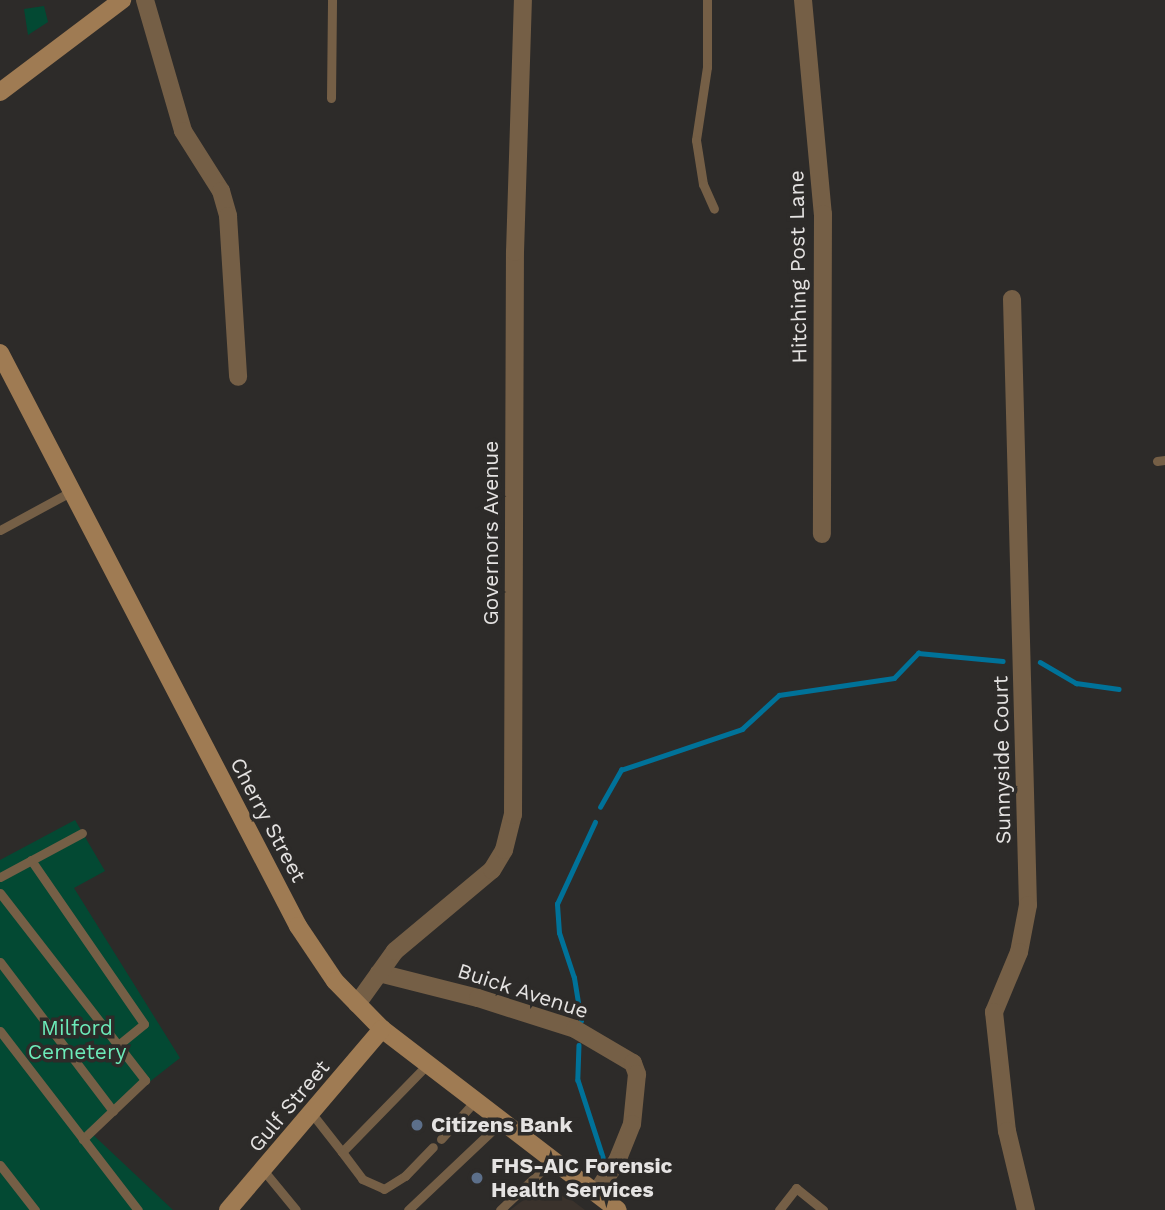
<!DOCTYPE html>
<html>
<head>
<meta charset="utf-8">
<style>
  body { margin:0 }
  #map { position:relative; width:1165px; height:1210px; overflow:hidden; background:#2d2b29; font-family:"Work Sans",sans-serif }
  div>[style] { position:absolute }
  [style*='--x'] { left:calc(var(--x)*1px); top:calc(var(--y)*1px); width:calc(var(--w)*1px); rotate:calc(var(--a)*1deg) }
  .built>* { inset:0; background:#3a322c }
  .green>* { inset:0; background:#034933 }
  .stream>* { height:4.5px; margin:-2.25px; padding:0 2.25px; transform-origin:2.25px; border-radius:2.25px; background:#007299 }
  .lane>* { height:9px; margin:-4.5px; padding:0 4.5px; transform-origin:4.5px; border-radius:4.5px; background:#755f46 }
  .street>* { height:18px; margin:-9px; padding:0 9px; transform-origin:9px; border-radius:9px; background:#755f46 }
  .secondary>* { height:18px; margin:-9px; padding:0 9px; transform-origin:9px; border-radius:9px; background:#9f7b53 }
  .dots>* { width:19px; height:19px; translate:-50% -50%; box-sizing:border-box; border:4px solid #2d2b29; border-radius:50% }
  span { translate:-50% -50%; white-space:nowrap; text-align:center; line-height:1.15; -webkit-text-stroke:7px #2d2b29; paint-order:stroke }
  .street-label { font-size:21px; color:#e5e3e2 }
  .park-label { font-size:21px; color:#6cebb9 }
  .poi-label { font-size:21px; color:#e5e3e2; font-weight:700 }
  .left { translate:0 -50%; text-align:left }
</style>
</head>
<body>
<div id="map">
  <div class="built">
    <div style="clip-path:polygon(548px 1182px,585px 1210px,510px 1210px)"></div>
  </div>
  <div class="green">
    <div style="clip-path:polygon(44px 6px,48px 22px,28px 35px,24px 9px)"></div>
    <div style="clip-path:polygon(75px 820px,105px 871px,74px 888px,180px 1058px,88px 1130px,173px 1210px,0 1210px,0 860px)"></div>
  </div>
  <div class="stream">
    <div style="--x:1040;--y:662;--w:42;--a:30.3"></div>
    <div style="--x:1076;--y:683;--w:43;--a:7.9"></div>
    <div style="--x:600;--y:807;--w:43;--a:-60.4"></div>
    <div style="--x:621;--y:770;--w:128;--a:-18.7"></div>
    <div style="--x:742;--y:729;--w:50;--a:-42.6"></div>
    <div style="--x:779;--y:695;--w:116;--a:-8.4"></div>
    <div style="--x:894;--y:678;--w:35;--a:-46"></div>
    <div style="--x:918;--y:653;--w:85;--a:5.4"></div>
    <div style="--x:581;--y:1021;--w:44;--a:-99.2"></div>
    <div style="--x:574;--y:978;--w:47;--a:-108.4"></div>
    <div style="--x:559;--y:933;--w:29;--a:-94"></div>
    <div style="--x:557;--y:904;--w:90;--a:-65.1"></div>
    <div style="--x:579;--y:1045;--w:35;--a:92"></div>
    <div style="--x:578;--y:1080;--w:81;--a:72"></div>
  </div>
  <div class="lane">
    <div style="--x:707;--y:0;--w:67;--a:90"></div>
    <div style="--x:707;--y:67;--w:74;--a:98.6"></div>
    <div style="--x:696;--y:140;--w:45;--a:81"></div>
    <div style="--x:703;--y:184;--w:27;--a:66"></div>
    <div style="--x:331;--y:98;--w:98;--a:-89.4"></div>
    <div style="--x:1157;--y:461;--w:8;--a:-7"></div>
    <div style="--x:0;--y:530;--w:82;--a:-28.4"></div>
    <div style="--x:31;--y:860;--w:199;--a:55.4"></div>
    <div style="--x:144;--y:1024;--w:32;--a:141"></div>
    <div style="--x:0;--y:877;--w:93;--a:-28.2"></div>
    <div style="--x:0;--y:893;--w:237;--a:52.2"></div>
    <div style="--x:145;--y:1080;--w:86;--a:136.4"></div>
    <div style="--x:0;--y:962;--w:187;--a:52.8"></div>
    <div style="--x:0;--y:1031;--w:226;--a:52.4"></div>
    <div style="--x:313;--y:1115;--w:47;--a:51.9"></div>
    <div style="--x:342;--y:1152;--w:122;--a:-45.7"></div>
    <div style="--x:441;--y:1139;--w:51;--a:-48.2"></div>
    <div style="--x:342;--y:1152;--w:34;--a:53"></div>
    <div style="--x:362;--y:1179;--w:24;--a:24"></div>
    <div style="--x:384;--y:1189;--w:25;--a:-32"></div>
    <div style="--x:405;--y:1176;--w:40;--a:-46"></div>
    <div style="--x:0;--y:1165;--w:57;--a:52.1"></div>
    <div style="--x:264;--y:1171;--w:50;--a:50.6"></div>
    <div style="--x:408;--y:1210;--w:129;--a:-43.4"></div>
    <div style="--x:500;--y:1210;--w:73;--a:-43.3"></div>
    <div style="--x:779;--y:1210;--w:28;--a:-52"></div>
    <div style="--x:796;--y:1188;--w:35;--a:39"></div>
  </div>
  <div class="street">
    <div style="--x:145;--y:0;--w:136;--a:73.8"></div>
    <div style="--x:183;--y:131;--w:71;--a:57.7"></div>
    <div style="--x:221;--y:191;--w:26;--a:74"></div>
    <div style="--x:228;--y:216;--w:161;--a:86.4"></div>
    <div style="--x:803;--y:0;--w:215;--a:84.7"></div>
    <div style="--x:823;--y:214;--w:320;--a:90.2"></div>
    <div style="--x:1012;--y:299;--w:606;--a:88.49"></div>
    <div style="--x:1028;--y:905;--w:48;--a:100.8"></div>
    <div style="--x:1019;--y:952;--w:65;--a:112.6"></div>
    <div style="--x:994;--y:1012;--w:120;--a:83.8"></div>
    <div style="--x:1007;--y:1131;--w:81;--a:76.5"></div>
    <div style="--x:379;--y:973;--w:102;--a:14.2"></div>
    <div style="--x:478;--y:998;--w:102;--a:17.7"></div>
    <div style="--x:575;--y:1029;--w:67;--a:30.4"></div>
    <div style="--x:633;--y:1063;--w:12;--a:70"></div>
    <div style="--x:637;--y:1074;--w:50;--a:95.7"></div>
    <div style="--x:632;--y:1124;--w:40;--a:112"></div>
    <div style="--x:617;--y:1161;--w:38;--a:123"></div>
    <div style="--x:357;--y:1004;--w:65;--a:-54.4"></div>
    <div style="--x:395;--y:951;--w:126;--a:-39.9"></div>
    <div style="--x:492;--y:870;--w:23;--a:-59"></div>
    <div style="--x:504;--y:850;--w:36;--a:-76"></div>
    <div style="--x:513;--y:815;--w:563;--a:-89.8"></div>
    <div style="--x:515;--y:252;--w:252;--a:-88.2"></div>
  </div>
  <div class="secondary">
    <div style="--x:0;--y:92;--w:153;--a:-37"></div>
    <div style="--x:0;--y:353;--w:646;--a:62.52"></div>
    <div style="--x:298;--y:926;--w:66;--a:56.1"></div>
    <div style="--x:335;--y:981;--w:67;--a:45.6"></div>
    <div style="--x:382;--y:1029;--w:297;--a:37.5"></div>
    <div style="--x:228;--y:1210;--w:238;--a:-49.6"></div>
  </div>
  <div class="dots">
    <div style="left:417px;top:1125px;background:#5c6f8a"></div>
    <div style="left:477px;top:1178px;background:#5c6f8a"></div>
  </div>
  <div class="street-label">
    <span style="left:798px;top:267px;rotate:-91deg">Hitching Post Lane</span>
    <span style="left:491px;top:533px;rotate:-90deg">Governors Avenue</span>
    <span style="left:1002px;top:760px;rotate:-91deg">Sunnyside Court</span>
    <span style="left:268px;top:820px;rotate:62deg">Cherry Street</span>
    <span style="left:523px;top:991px;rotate:18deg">Buick Avenue</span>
    <span style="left:289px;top:1106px;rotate:-50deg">Gulf Street</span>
  </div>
  <div class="park-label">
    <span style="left:77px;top:1040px">Milford<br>Cemetery</span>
  </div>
  <div class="poi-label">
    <span class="left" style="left:431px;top:1125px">Citizens Bank</span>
    <span class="left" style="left:491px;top:1178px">FHS-AIC Forensic<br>Health Services</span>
  </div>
</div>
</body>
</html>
